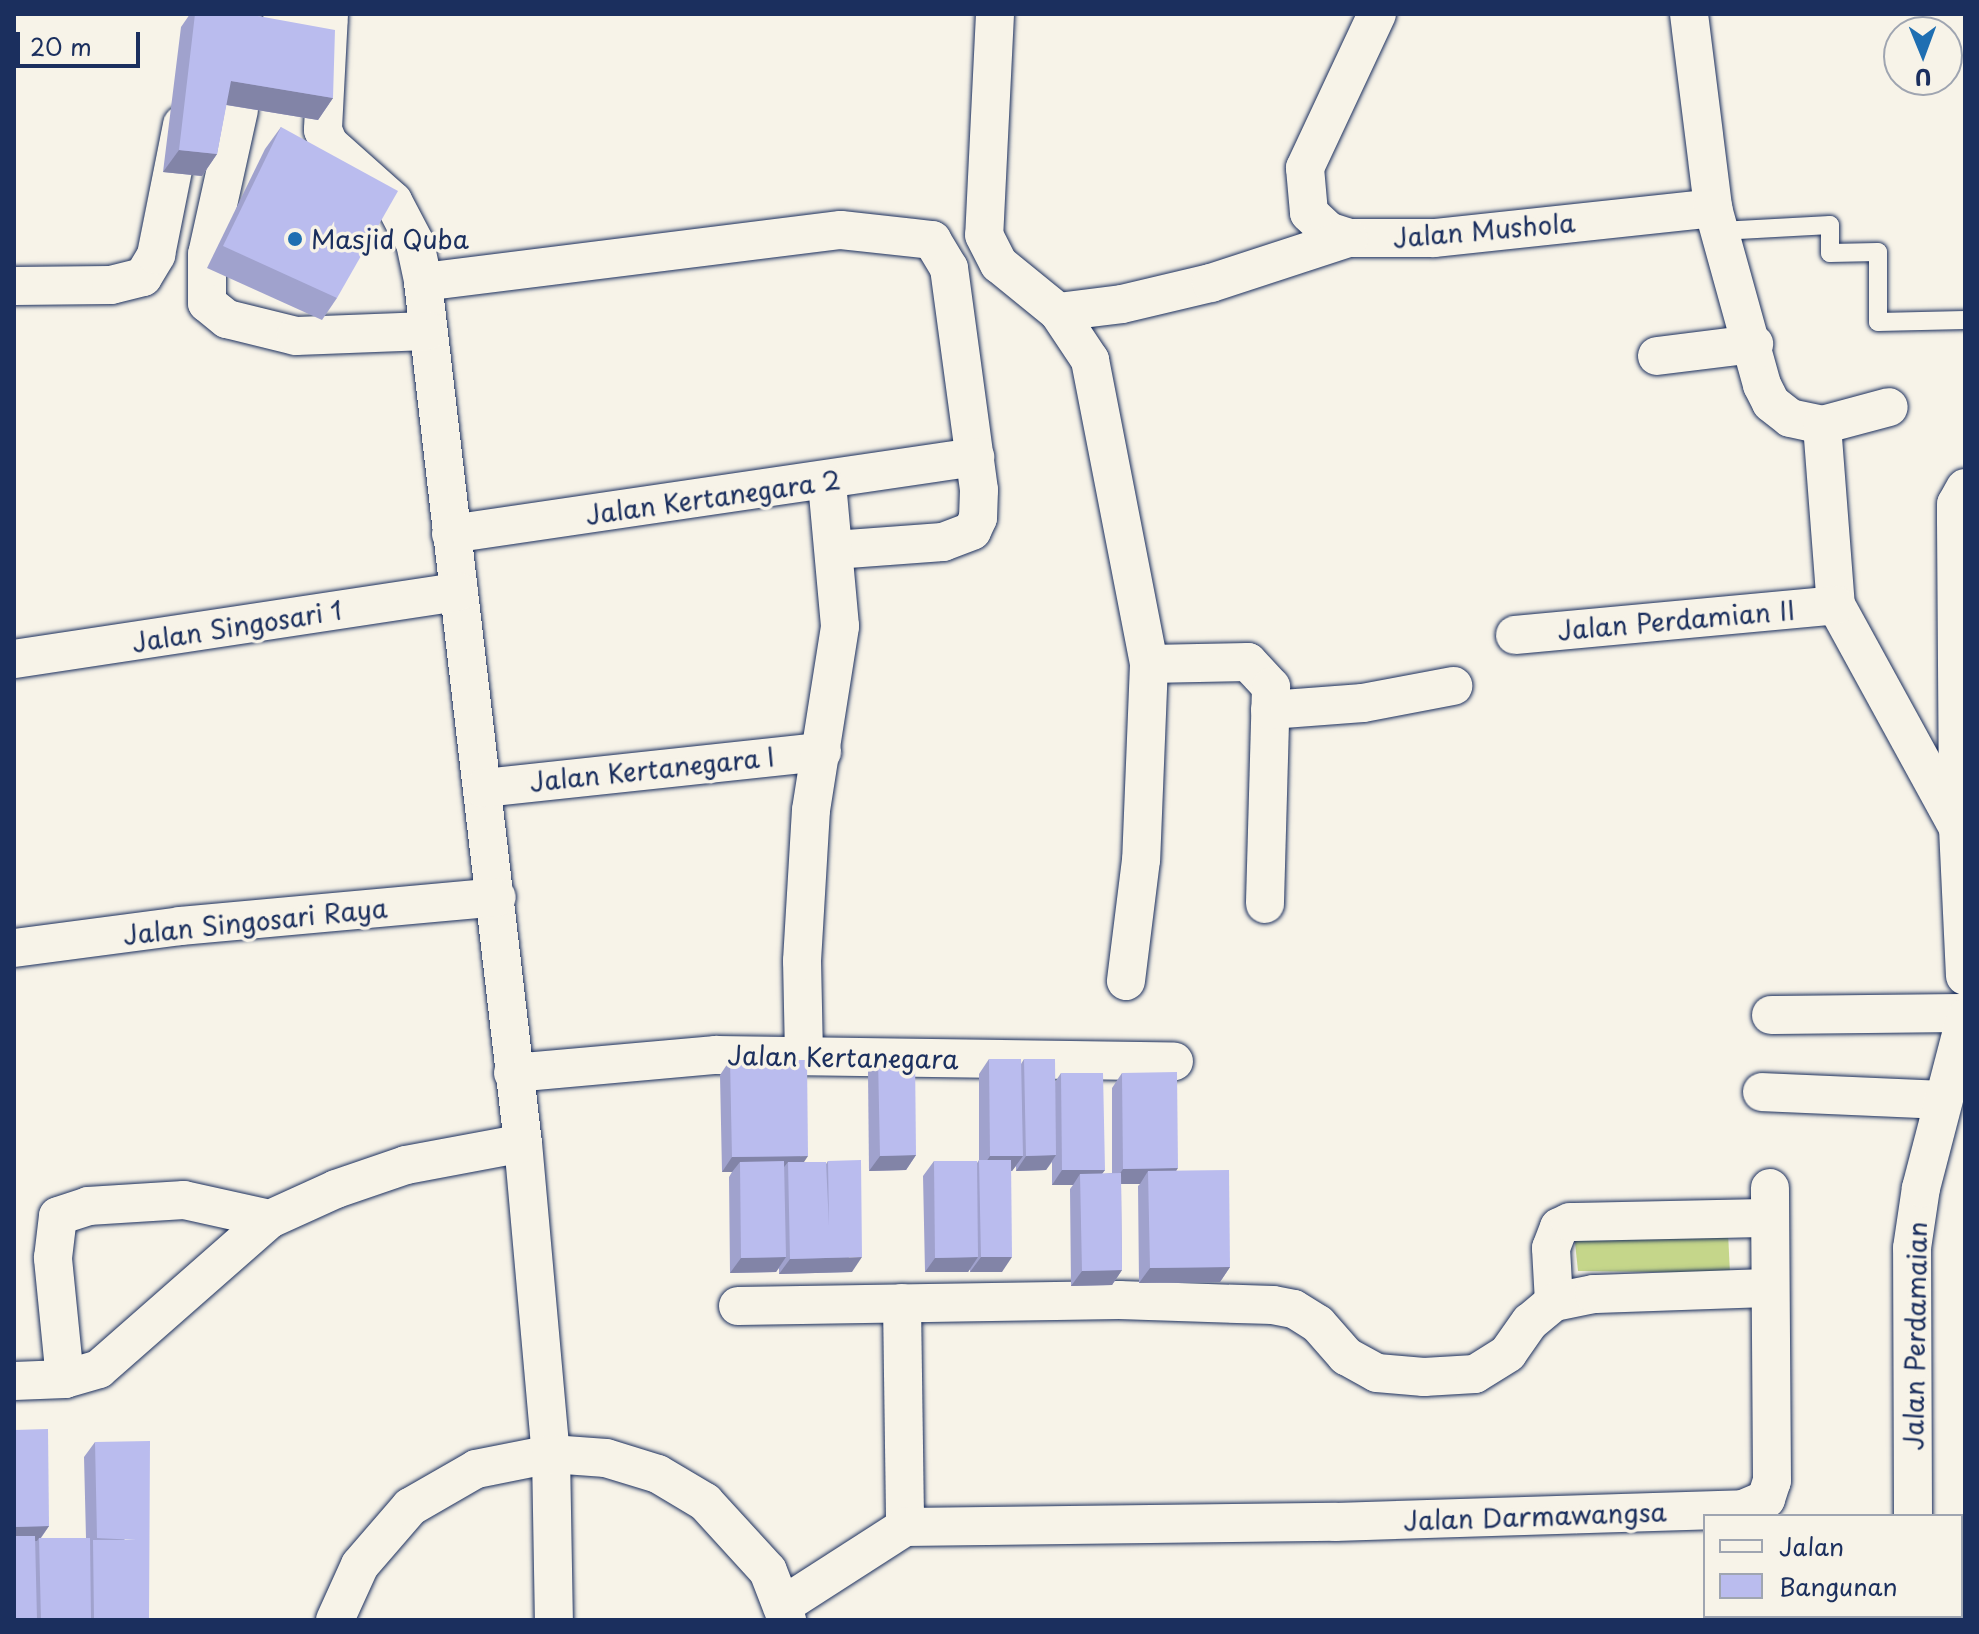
<!DOCTYPE html>
<html>
<head>
<meta charset="utf-8">
<style>
  body { margin:0 }
  #map { position:relative; width:1979px; height:1634px; overflow:hidden; background:#f7f3e8; font-family:"Playpen Sans",sans-serif }
  div>[style] { position:absolute }
  [style*='--x'] { left:calc(var(--x)*1px); top:calc(var(--y)*1px); width:calc(var(--w)*1px); rotate:calc(var(--a)*1deg) }
  .green>* { inset:0; background:#c5d68a }
  .roads { filter:drop-shadow(0 0 2px #1b2f5e) drop-shadow(0 0 2px #1b2f5e) }
  .lane>* { height:18px; margin:-9px; padding:0 9px; transform-origin:9px; border-radius:9px; background:#f7f3e8 }
  .street>* { height:38px; margin:-19px; padding:0 19px; transform-origin:19px; border-radius:19px; background:#f7f3e8 }
  .wall>* { inset:0; background:#a0a2cd }
  .shaded-wall>* { inset:0; background:#8284a7 }
  .building>* { inset:0; background:#babcee }
  .dots>* { width:22px; height:22px; translate:-50% -50%; box-sizing:border-box; border:4px solid #f7f3e8; border-radius:50% }
  span { translate:-50% -50%; white-space:nowrap; text-align:center; line-height:1.15; -webkit-text-stroke:7px #f7f3e8; paint-order:stroke }
  .street-label { font-size:26px; color:#1b2f5e }
  .poi-label { font-size:26px; color:#1b2f5e }
  .left { translate:0 -50%; text-align:left }
  .frame { position:absolute; inset:0; border:16px solid #1b2f5e; pointer-events:none }
  .legend { position:absolute; left:1703px; top:1514px; width:260px; height:104px; box-sizing:border-box; background:#f7f3e8; border:2px solid #9fa5b1; margin:0; padding:10px 14px; list-style:none; font-size:24px; color:#1b2f5e }
  .legend li { display:flex; align-items:center; gap:16px; height:40px }
  .legend b { width:40px; border:2px solid #9fa5b1 }
  .north { position:absolute; left:1883px; top:16px; width:80px; height:80px; box-sizing:border-box; background:#f7f3e8; border:2px solid #9fa5b1; border-radius:50%; rotate:179deg; font-size:22px; font-weight:700; line-height:32px; text-align:center; color:#1b2f5e }
  .north::after { content:''; display:block; margin:auto; width:28px; height:36px; background:#1f6fb2; clip-path:polygon(50% 0,100% 100%,50% 72%,0 100%) }
  .scale { position:absolute; left:16px; top:32px; width:124px; height:36px; box-sizing:border-box; border:4px solid #1b2f5e; border-top:0; padding-left:10px; font-size:24px; line-height:28px; white-space:nowrap; color:#1b2f5e; -webkit-text-stroke:6px #f7f3e8; paint-order:stroke }
</style>
</head>
<body>
<div id="map">
  <div class="green">
    <div style="clip-path:polygon(1574px 1233px,1728px 1233px,1730px 1273px,1578px 1271px)"></div>
  </div>
  <div class="roads">
    <div class="lane">
      <div style="--x:1720;--y:231;--w:110;--a:-3.1"></div>
      <div style="--x:1830;--y:225;--w:28;--a:90"></div>
      <div style="--x:1830;--y:253;--w:48;--a:-1.2"></div>
      <div style="--x:1878;--y:252;--w:70;--a:90"></div>
      <div style="--x:1878;--y:322;--w:87;--a:-1.3"></div>
    </div>
    <div class="street">
      <div style="--x:282;--y:14;--w:47;--a:9.9"></div>
      <div style="--x:329;--y:14;--w:116;--a:93"></div>
      <div style="--x:323;--y:130;--w:15;--a:67"></div>
      <div style="--x:329;--y:144;--w:86;--a:41.7"></div>
      <div style="--x:393;--y:201;--w:47;--a:62.4"></div>
      <div style="--x:415;--y:243;--w:40;--a:78"></div>
      <div style="--x:423;--y:282;--w:867;--a:83.38"></div>
      <div style="--x:523;--y:1143;--w:312;--a:84.9"></div>
      <div style="--x:551;--y:1454;--w:166;--a:89"></div>
      <div style="--x:995;--y:14;--w:221;--a:92.8"></div>
      <div style="--x:984;--y:235;--w:33;--a:63"></div>
      <div style="--x:999;--y:264;--w:76;--a:39.1"></div>
      <div style="--x:1058;--y:312;--w:58;--a:56.3"></div>
      <div style="--x:1090;--y:360;--w:310;--a:79"></div>
      <div style="--x:1149;--y:664;--w:196;--a:92.3"></div>
      <div style="--x:1141;--y:860;--w:122;--a:97.1"></div>
      <div style="--x:1377;--y:14;--w:170;--a:115.1"></div>
      <div style="--x:1305;--y:168;--w:45;--a:84.9"></div>
      <div style="--x:1309;--y:213;--w:26;--a:43"></div>
      <div style="--x:1328;--y:231;--w:22;--a:18"></div>
      <div style="--x:1349;--y:238;--w:85;--a:0"></div>
      <div style="--x:1434;--y:238;--w:281;--a:-6.1"></div>
      <div style="--x:1689;--y:14;--w:195;--a:82.9"></div>
      <div style="--x:1713;--y:208;--w:184;--a:74.5"></div>
      <div style="--x:1762;--y:385;--w:20;--a:63"></div>
      <div style="--x:1771;--y:403;--w:24;--a:38"></div>
      <div style="--x:1790;--y:418;--w:33;--a:12"></div>
      <div style="--x:1822;--y:425;--w:181;--a:85.6"></div>
      <div style="--x:1836;--y:605;--w:254;--a:61.3"></div>
      <div style="--x:239;--y:110;--w:148;--a:102.5"></div>
      <div style="--x:207;--y:254;--w:49;--a:90"></div>
      <div style="--x:207;--y:303;--w:26;--a:39"></div>
      <div style="--x:227;--y:319;--w:71;--a:13.8"></div>
      <div style="--x:296;--y:336;--w:132;--a:-2.2"></div>
      <div style="--x:423;--y:282;--w:421;--a:-7.1"></div>
      <div style="--x:841;--y:230;--w:92;--a:6.3"></div>
      <div style="--x:932;--y:240;--w:33;--a:59"></div>
      <div style="--x:949;--y:268;--w:224;--a:82.3"></div>
      <div style="--x:979;--y:490;--w:28;--a:92"></div>
      <div style="--x:978;--y:518;--w:14;--a:115"></div>
      <div style="--x:972;--y:531;--w:31;--a:159"></div>
      <div style="--x:943;--y:542;--w:109;--a:175.8"></div>
      <div style="--x:14;--y:286;--w:97;--a:-0.6"></div>
      <div style="--x:111;--y:285;--w:33;--a:-14"></div>
      <div style="--x:143;--y:277;--w:26;--a:-59"></div>
      <div style="--x:156;--y:255;--w:133;--a:-78.7"></div>
      <div style="--x:1058;--y:312;--w:64;--a:-7.1"></div>
      <div style="--x:1122;--y:304;--w:91;--a:-13.3"></div>
      <div style="--x:1211;--y:283;--w:145;--a:-18.1"></div>
      <div style="--x:1657;--y:356;--w:98;--a:-7.1"></div>
      <div style="--x:1822;--y:425;--w:69;--a:-15"></div>
      <div style="--x:1965;--y:488;--w:18;--a:119"></div>
      <div style="--x:1956;--y:504;--w:17;--a:90"></div>
      <div style="--x:1956;--y:521;--w:307;--a:89.6"></div>
      <div style="--x:1958;--y:828;--w:148;--a:87.3"></div>
      <div style="--x:451;--y:534;--w:530;--a:-8.36"></div>
      <div style="--x:1515;--y:635;--w:322;--a:-5.3"></div>
      <div style="--x:14;--y:659;--w:450;--a:-8.6"></div>
      <div style="--x:1149;--y:664;--w:99;--a:-1.2"></div>
      <div style="--x:1248;--y:662;--w:34;--a:47"></div>
      <div style="--x:1271;--y:687;--w:217;--a:91.6"></div>
      <div style="--x:1270;--y:710;--w:93;--a:-4.3"></div>
      <div style="--x:1363;--y:703;--w:92;--a:-10.7"></div>
      <div style="--x:483;--y:788;--w:341;--a:-6.1"></div>
      <div style="--x:14;--y:948;--w:167;--a:-7.5"></div>
      <div style="--x:180;--y:926;--w:318;--a:-5.2"></div>
      <div style="--x:1771;--y:1015;--w:194;--a:-0.6"></div>
      <div style="--x:804;--y:1055;--w:94;--a:-91.2"></div>
      <div style="--x:802;--y:961;--w:151;--a:-86.6"></div>
      <div style="--x:811;--y:810;--w:186;--a:-81"></div>
      <div style="--x:840;--y:626;--w:145;--a:-95.2"></div>
      <div style="--x:513;--y:1073;--w:204;--a:-5.1"></div>
      <div style="--x:716;--y:1055;--w:458;--a:0.8"></div>
      <div style="--x:1762;--y:1092;--w:180;--a:2.5"></div>
      <div style="--x:1554;--y:1302;--w:54;--a:-93.2"></div>
      <div style="--x:1551;--y:1248;--w:22;--a:-69"></div>
      <div style="--x:1559;--y:1227;--w:12;--a:-24"></div>
      <div style="--x:1570;--y:1222;--w:199;--a:-1.2"></div>
      <div style="--x:902;--y:1303;--w:224;--a:89.2"></div>
      <div style="--x:738;--y:1306;--w:381;--a:-0.9"></div>
      <div style="--x:1119;--y:1300;--w:154;--a:1.9"></div>
      <div style="--x:1273;--y:1305;--w:21;--a:11"></div>
      <div style="--x:1294;--y:1309;--w:28;--a:32"></div>
      <div style="--x:1318;--y:1324;--w:43;--a:48.8"></div>
      <div style="--x:1346;--y:1356;--w:35;--a:29"></div>
      <div style="--x:1377;--y:1373;--w:47;--a:4.9"></div>
      <div style="--x:1424;--y:1377;--w:51;--a:-3.4"></div>
      <div style="--x:1475;--y:1374;--w:39;--a:-32"></div>
      <div style="--x:1508;--y:1353;--w:38;--a:-55"></div>
      <div style="--x:1530;--y:1322;--w:31;--a:-40"></div>
      <div style="--x:1554;--y:1302;--w:41;--a:-11.3"></div>
      <div style="--x:1594;--y:1294;--w:175;--a:-2"></div>
      <div style="--x:65;--y:1379;--w:122;--a:-95.7"></div>
      <div style="--x:53;--y:1258;--w:42;--a:-83.2"></div>
      <div style="--x:58;--y:1216;--w:32;--a:-18"></div>
      <div style="--x:88;--y:1206;--w:96;--a:-3.6"></div>
      <div style="--x:184;--y:1200;--w:88;--a:12.5"></div>
      <div style="--x:14;--y:1381;--w:51;--a:-2.2"></div>
      <div style="--x:65;--y:1379;--w:35;--a:-16"></div>
      <div style="--x:99;--y:1369;--w:227;--a:-41.3"></div>
      <div style="--x:270;--y:1219;--w:72;--a:-24.4"></div>
      <div style="--x:336;--y:1189;--w:74;--a:-18.9"></div>
      <div style="--x:406;--y:1165;--w:119;--a:-10.6"></div>
      <div style="--x:1913;--y:1516;--w:268;--a:-90.2"></div>
      <div style="--x:1912;--y:1248;--w:61;--a:-81.5"></div>
      <div style="--x:1921;--y:1188;--w:175;--a:-75.4"></div>
      <div style="--x:782;--y:1606;--w:146;--a:-32.7"></div>
      <div style="--x:905;--y:1527;--w:430;--a:-0.7"></div>
      <div style="--x:1335;--y:1522;--w:408;--a:-1.8"></div>
      <div style="--x:1743;--y:1509;--w:25;--a:-23"></div>
      <div style="--x:1766;--y:1499;--w:19;--a:-72"></div>
      <div style="--x:1772;--y:1481;--w:293;--a:-90.4"></div>
      <div style="--x:335;--y:1620;--w:60;--a:-65.6"></div>
      <div style="--x:360;--y:1565;--w:77;--a:-49.2"></div>
      <div style="--x:410;--y:1507;--w:76;--a:-29.9"></div>
      <div style="--x:476;--y:1469;--w:76;--a:-11.3"></div>
      <div style="--x:551;--y:1454;--w:55;--a:4.2"></div>
      <div style="--x:606;--y:1458;--w:54;--a:17.1"></div>
      <div style="--x:658;--y:1474;--w:55;--a:30.8"></div>
      <div style="--x:705;--y:1502;--w:93;--a:47.6"></div>
      <div style="--x:768;--y:1571;--w:53;--a:68.8"></div>
      <div style="--x:1912;--y:1620;--w:4;--a:-90"></div>
    </div>
  </div>
  <div class="wall">
    <div style="clip-path:polygon(190px 14px,247px 14px,333px 98px,318px 120px,226px 105px,217px 154px,202px 176px,163px 172px,181px 27px)"></div>
    <div style="clip-path:polygon(281px 127px,337px 298px,322px 320px,207px 268px,265px 149px)"></div>
    <div style="clip-path:polygon(878px 1057px,916px 1155px,906px 1170px,869px 1171px,868px 1072px)"></div>
    <div style="clip-path:polygon(989px 1059px,1021px 1064px,1024px 1059px,1055px 1082px,1061px 1073px,1105px 1170px,1102px 1174px,1112px 1173px,1112px 1088px,1122px 1073px,1230px 1267px,1220px 1282px,1139px 1283px,1138px 1186px,1140px 1184px,1121px 1184px,1122px 1270px,1112px 1285px,1071px 1286px,1070px 1189px,1073px 1185px,1052px 1185px,1052px 1162px,1046px 1170px,1016px 1171px,1016px 1166px,1012px 1171px,1011px 1171px,1002px 1272px,970px 1272px,970px 1269px,968px 1272px,925px 1272px,923px 1176px,934px 1161px,977px 1163px,979px 1160px,979px 1074px)"></div>
    <div style="clip-path:polygon(730px 1060px,804px 1162px,826px 1164px,828px 1161px,852px 1272px,779px 1274px,779px 1268px,776px 1272px,730px 1273px,729px 1177px,732px 1172px,722px 1172px,720px 1075px)"></div>
    <div style="clip-path:polygon(14px 1430px,49px 1526px,41px 1538px,86px 1538px,84px 1457px,95px 1442px,149px 1620px,14px 1620px)"></div>
  </div>
  <div class="shaded-wall">
    <div style="clip-path:polygon(231px 81px,333px 98px,318px 120px,215px 103px)"></div>
    <div style="clip-path:polygon(179px 150px,217px 154px,202px 176px,163px 172px)"></div>
    <div style="clip-path:polygon(916px 1155px,906px 1170px,869px 1171px,880px 1156px)"></div>
    <div style="clip-path:polygon(1056px 1155px,1046px 1170px,1016px 1171px,1026px 1156px)"></div>
    <div style="clip-path:polygon(808px 1156px,798px 1171px,788px 1162px,781px 1171px,740px 1162px,732px 1172px,722px 1172px,732px 1157px)"></div>
    <div style="clip-path:polygon(990px 1156px,1023px 1156px,1012px 1171px,980px 1171px)"></div>
    <div style="clip-path:polygon(1178px 1168px,1168px 1183px,1148px 1171px,1140px 1184px,1113px 1184px,1123px 1169px)"></div>
    <div style="clip-path:polygon(1062px 1170px,1105px 1170px,1094px 1184px,1080px 1174px,1073px 1185px,1052px 1185px)"></div>
    <div style="clip-path:polygon(786px 1257px,776px 1272px,730px 1273px,741px 1258px)"></div>
    <div style="clip-path:polygon(862px 1257px,852px 1272px,779px 1274px,790px 1259px)"></div>
    <div style="clip-path:polygon(978px 1257px,968px 1272px,925px 1272px,935px 1258px)"></div>
    <div style="clip-path:polygon(981px 1257px,1012px 1257px,1002px 1272px,970px 1272px)"></div>
    <div style="clip-path:polygon(1230px 1267px,1220px 1282px,1139px 1283px,1150px 1268px)"></div>
    <div style="clip-path:polygon(1122px 1270px,1112px 1285px,1071px 1286px,1082px 1271px)"></div>
    <div style="clip-path:polygon(49px 1526px,39px 1540px,39px 1538px,37px 1541px,14px 1541px,14px 1527px)"></div>
  </div>
  <div class="building">
    <div style="clip-path:polygon(195px 14px,247px 14px,335px 30px,333px 98px,231px 81px,217px 154px,179px 150px)"></div>
    <div style="clip-path:polygon(281px 127px,398px 191px,337px 298px,223px 246px)"></div>
    <div style="clip-path:polygon(915px 1056px,916px 1155px,880px 1156px,878px 1057px)"></div>
    <div style="clip-path:polygon(989px 1059px,1021px 1059px,1023px 1156px,990px 1156px)"></div>
    <div style="clip-path:polygon(1024px 1059px,1055px 1059px,1056px 1155px,1026px 1156px)"></div>
    <div style="clip-path:polygon(730px 1060px,807px 1060px,808px 1156px,732px 1157px)"></div>
    <div style="clip-path:polygon(1177px 1072px,1178px 1168px,1123px 1169px,1122px 1073px)"></div>
    <div style="clip-path:polygon(1061px 1073px,1103px 1073px,1105px 1170px,1062px 1170px)"></div>
    <div style="clip-path:polygon(861px 1160px,862px 1257px,790px 1259px,788px 1162px,826px 1162px,829px 1226px,828px 1161px)"></div>
    <div style="clip-path:polygon(979px 1160px,1011px 1160px,1012px 1257px,981px 1257px)"></div>
    <div style="clip-path:polygon(784px 1161px,786px 1257px,741px 1258px,740px 1162px)"></div>
    <div style="clip-path:polygon(934px 1161px,977px 1161px,978px 1257px,935px 1258px)"></div>
    <div style="clip-path:polygon(1229px 1170px,1230px 1267px,1150px 1268px,1148px 1171px)"></div>
    <div style="clip-path:polygon(1121px 1173px,1122px 1270px,1082px 1271px,1080px 1174px)"></div>
    <div style="clip-path:polygon(48px 1429px,49px 1526px,14px 1527px,14px 1430px)"></div>
    <div style="clip-path:polygon(150px 1441px,149px 1620px,94px 1620px,93px 1540px,136px 1540px,97px 1538px,95px 1442px)"></div>
    <div style="clip-path:polygon(14px 1536px,35px 1536px,37px 1620px,14px 1620px)"></div>
    <div style="clip-path:polygon(39px 1538px,90px 1538px,91px 1620px,41px 1620px)"></div>
  </div>
  <div class="dots">
    <div style="left:295px;top:239px;background:#1f6fb2"></div>
  </div>
  <div class="street-label">
    <span style="left:1484px;top:230px;rotate:-5deg">Jalan Mushola</span>
    <span style="left:713px;top:497px;rotate:-8deg">Jalan Kertanegara 2</span>
    <span style="left:1676px;top:620px;rotate:-5deg">Jalan Perdamian II</span>
    <span style="left:237px;top:626px;rotate:-9deg">Jalan Singosari 1</span>
    <span style="left:652px;top:769px;rotate:-6deg">Jalan Kertanegara I</span>
    <span style="left:255px;top:921px;rotate:-6deg">Jalan Singosari Raya</span>
    <span style="left:843px;top:1057px;rotate:1deg">Jalan Kertanegara</span>
    <span style="left:1915px;top:1336px;rotate:-89deg">Jalan Perdamaian</span>
    <span style="left:1535px;top:1516px;rotate:-2deg">Jalan Darmawangsa</span>
  </div>
  <div class="poi-label">
    <span class="left" style="left:311px;top:239px">Masjid Quba</span>
  </div>
  <div class="frame"></div>
  <ul class="legend">
  <li><b style="height:10px;background:#f7f3e8"></b>Jalan</li>
  <li><b style="height:22px;background:#babcee"></b>Bangunan</li>
  </ul>
  <div class="north">U</div>
  <div class="scale">20 m</div>
</div>
</body>
</html>
